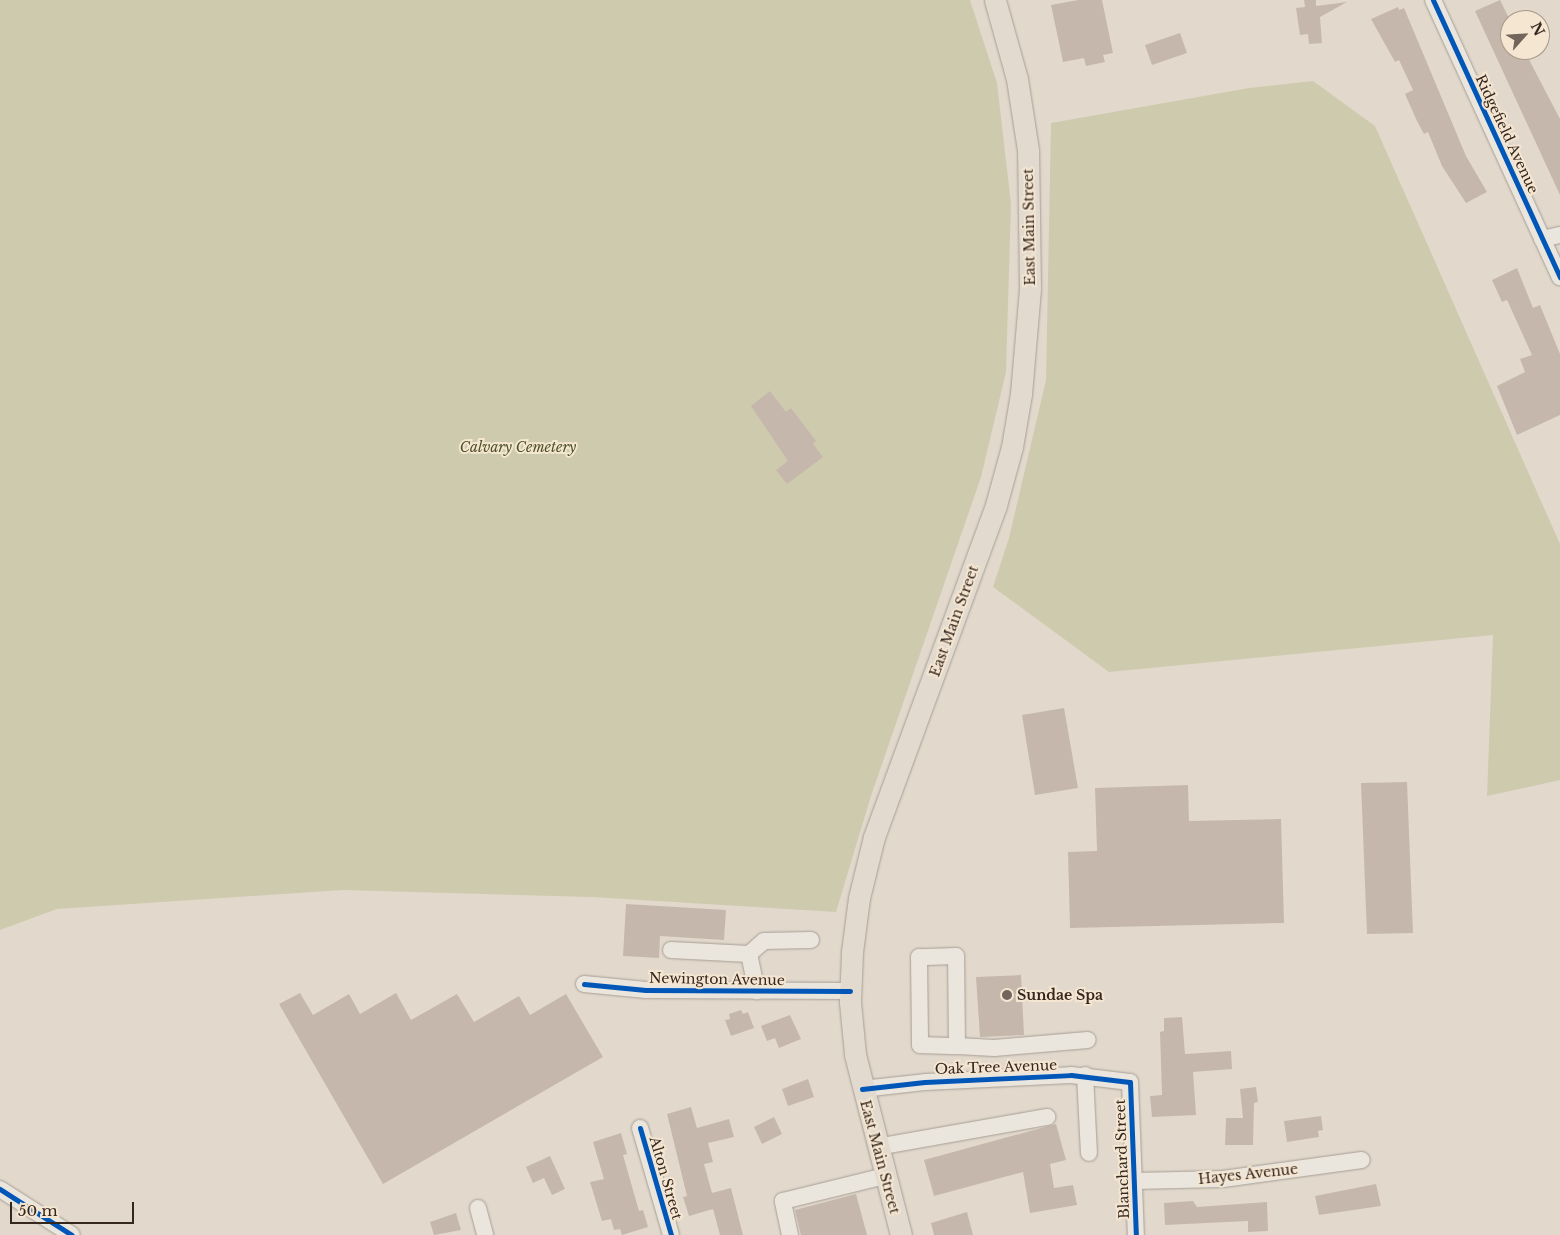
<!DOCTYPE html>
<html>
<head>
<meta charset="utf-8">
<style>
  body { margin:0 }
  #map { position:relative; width:1560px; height:1235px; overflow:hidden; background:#e2d9cc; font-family:"Libre Baskerville",serif }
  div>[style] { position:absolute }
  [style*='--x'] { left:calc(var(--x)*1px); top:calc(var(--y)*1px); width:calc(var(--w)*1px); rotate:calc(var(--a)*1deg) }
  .cemetery>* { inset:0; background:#cecaae }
  .building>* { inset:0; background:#c6b7ad }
  .roads { filter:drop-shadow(0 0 1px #a79e95) drop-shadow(0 0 1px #a79e95) }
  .minor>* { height:16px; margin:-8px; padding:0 8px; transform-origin:8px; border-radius:8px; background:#eae5dd }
  .major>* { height:21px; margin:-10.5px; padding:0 10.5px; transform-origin:10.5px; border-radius:10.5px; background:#e2dacf }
  .cycleway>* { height:5px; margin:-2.5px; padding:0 2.5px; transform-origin:2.5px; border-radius:2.5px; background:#0057b8 }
  .dots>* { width:14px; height:14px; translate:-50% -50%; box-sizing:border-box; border:2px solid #f4e6d1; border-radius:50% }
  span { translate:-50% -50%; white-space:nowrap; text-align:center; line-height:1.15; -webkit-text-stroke:4px #f4e6d1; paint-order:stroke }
  .street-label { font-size:14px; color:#35261e }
  .park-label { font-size:14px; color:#4b5125; font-style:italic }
  .poi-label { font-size:14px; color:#35261e; font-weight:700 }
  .left { translate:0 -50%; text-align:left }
  .north { position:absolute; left:1500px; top:10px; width:50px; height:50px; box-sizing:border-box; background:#f4e6d1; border:1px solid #a89989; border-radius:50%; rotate:64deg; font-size:14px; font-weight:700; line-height:20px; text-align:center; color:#35261e }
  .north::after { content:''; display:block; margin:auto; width:18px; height:22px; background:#72655b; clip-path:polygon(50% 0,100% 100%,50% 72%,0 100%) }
  .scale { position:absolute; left:10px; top:1202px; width:124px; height:22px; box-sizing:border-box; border:2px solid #35261e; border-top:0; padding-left:6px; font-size:15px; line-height:18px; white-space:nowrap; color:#35261e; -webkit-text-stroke:4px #f4e6d1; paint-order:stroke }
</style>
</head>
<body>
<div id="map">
  <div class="cemetery">
    <div style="clip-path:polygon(0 0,970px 0,997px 83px,1011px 204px,1006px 372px,981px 477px,871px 796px,836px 912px,591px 897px,343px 890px,57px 909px,0 930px)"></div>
    <div style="clip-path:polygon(1313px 81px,1375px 126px,1560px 544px,1560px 780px,1487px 796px,1493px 635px,1109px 672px,993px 587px,1009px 538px,1046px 380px,1051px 123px,1249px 88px)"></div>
  </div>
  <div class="building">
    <div style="clip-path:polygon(1078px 0,1102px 0,1113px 53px,1103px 55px,1105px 62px,1086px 66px,1084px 58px,1063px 62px,1051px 5px)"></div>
    <div style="clip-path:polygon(1304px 0,1316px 0,1316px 6px,1347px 2px,1320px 17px,1322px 43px,1309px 44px,1308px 34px,1300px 35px,1296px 8px,1305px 7px)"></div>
    <div style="clip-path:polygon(1500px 0,1510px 20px,1510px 50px,1524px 50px,1560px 119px,1560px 195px,1475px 11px)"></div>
    <div style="clip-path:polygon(1398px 7px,1399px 10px,1404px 8px,1466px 156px,1487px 192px,1466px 203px,1442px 166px,1428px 132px,1424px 134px,1417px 121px,1405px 94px,1413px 90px,1399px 60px,1395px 62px,1371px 19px)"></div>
    <div style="clip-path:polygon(1180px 33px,1187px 53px,1152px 65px,1145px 45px)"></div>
    <div style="clip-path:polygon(1517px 268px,1533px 308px,1540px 305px,1560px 354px,1560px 415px,1517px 435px,1497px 386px,1525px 372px,1520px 359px,1532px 355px,1507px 300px,1502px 302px,1492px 280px)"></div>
    <div style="clip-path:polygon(770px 391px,786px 412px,791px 408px,816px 441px,813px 444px,823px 457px,787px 484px,776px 470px,788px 461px,751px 406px)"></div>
    <div style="clip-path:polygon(1064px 708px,1078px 788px,1035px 795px,1022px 715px)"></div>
    <div style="clip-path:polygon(1407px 782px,1413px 933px,1367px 934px,1361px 783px)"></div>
    <div style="clip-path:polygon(1188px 785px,1189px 821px,1281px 819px,1284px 923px,1070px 928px,1068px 852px,1097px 851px,1095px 788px)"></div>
    <div style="clip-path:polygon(626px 904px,726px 910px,724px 940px,660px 936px,659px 958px,623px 956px)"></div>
    <div style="clip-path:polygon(1021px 975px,1024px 1035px,980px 1037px,976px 977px)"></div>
    <div style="clip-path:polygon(300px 993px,313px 1015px,349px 994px,360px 1014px,396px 993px,411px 1020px,457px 994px,474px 1022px,519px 996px,530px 1015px,566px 994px,603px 1057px,383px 1184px,279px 1004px)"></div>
    <div style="clip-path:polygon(741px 1010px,743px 1014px,748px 1012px,754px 1028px,731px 1036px,725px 1020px,730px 1019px,729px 1014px)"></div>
    <div style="clip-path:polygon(790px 1015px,801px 1039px,779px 1048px,775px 1038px,767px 1041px,761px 1026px)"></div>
    <div style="clip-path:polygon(1182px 1017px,1185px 1054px,1231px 1051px,1232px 1069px,1193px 1072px,1196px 1115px,1152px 1117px,1150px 1096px,1162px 1095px,1160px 1032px,1164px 1031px,1164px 1018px)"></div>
    <div style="clip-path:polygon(808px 1079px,814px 1097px,788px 1106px,782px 1089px)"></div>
    <div style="clip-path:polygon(1256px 1087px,1258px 1102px,1254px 1103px,1253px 1145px,1225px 1145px,1226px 1118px,1243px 1118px,1240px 1089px)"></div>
    <div style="clip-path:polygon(691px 1107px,697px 1128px,729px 1119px,734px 1137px,708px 1143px,713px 1162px,704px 1164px,712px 1193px,731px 1188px,743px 1235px,720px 1235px,713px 1209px,689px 1216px,683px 1197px,687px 1196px,667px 1114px)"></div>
    <div style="clip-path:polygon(1321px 1116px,1323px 1130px,1318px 1131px,1319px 1137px,1287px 1142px,1284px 1121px)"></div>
    <div style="clip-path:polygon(774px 1117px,782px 1134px,762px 1144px,754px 1127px)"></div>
    <div style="clip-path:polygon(1056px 1124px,1066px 1160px,1050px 1164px,1054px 1188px,1073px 1185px,1077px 1205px,1030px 1213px,1023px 1172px,934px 1196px,924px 1160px)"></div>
    <div style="clip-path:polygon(621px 1133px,627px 1154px,623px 1155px,639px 1211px,643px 1210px,648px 1227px,622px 1235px,620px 1229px,614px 1230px,611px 1219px,602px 1221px,590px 1182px,604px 1179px,593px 1142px)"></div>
    <div style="clip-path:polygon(550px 1156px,565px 1189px,552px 1195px,544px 1178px,533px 1183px,526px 1167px)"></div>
    <div style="clip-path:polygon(1376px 1184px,1381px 1206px,1319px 1215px,1315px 1196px)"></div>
    <div style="clip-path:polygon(856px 1194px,867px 1235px,801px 1235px,795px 1210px)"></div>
    <div style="clip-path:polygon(1193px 1201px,1197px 1207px,1267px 1202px,1268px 1231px,1248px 1232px,1248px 1221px,1165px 1225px,1164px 1203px)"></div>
    <div style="clip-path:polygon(967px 1212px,973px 1235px,934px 1235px,931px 1223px)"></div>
    <div style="clip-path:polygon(456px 1213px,461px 1230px,434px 1235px,430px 1222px)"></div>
  </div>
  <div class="roads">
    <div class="minor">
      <div style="--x:1433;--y:0;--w:305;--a:65.4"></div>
      <div style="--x:1542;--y:239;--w:18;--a:-13"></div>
      <div style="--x:671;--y:950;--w:78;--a:2.9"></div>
      <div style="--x:749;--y:954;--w:20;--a:-41"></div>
      <div style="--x:764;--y:941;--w:47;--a:-1.2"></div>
      <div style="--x:749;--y:954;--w:38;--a:78"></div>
      <div style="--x:584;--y:984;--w:62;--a:5.5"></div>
      <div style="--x:646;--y:990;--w:204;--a:0.3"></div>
      <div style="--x:957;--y:1046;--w:90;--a:-90.6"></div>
      <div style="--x:956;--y:956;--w:37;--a:178"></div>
      <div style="--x:919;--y:957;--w:88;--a:89.3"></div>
      <div style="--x:920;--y:1045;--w:37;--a:2"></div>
      <div style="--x:957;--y:1046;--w:37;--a:3"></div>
      <div style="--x:994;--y:1048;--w:94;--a:-4.9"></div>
      <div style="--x:1085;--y:1075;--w:78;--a:87.1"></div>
      <div style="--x:862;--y:1089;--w:63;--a:-6.3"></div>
      <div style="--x:925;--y:1082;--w:146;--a:-2.7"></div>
      <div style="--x:1071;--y:1075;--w:59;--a:6.8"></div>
      <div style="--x:1130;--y:1082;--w:153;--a:87.8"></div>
      <div style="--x:640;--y:1128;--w:111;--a:73.8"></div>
      <div style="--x:877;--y:1147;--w:173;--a:-10"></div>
      <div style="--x:1134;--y:1181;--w:89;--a:-1.3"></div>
      <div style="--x:1223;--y:1179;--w:140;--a:-7.8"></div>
      <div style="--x:0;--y:1189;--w:85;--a:32.6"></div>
      <div style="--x:478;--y:1208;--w:28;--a:75"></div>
      <div style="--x:790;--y:1235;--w:35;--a:-102"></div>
      <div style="--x:783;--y:1201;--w:105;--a:-13.8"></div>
    </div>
    <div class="major">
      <div style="--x:901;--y:1235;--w:187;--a:-104.3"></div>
      <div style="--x:855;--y:1054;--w:52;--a:-95.5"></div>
      <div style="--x:850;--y:1002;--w:50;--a:-87.7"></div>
      <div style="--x:852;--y:952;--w:54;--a:-82.6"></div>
      <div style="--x:859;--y:898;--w:63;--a:-76.2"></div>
      <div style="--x:874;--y:837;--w:354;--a:-69.8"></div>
      <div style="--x:996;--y:505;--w:60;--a:-74.6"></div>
      <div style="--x:1012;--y:447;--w:54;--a:-80.4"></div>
      <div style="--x:1021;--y:394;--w:106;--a:-85.1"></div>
      <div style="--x:1030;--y:288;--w:138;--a:-90.8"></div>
      <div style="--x:1028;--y:150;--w:72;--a:-98.8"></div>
      <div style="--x:1017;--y:79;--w:82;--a:-105.6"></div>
    </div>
  </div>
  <div class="cycleway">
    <div style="--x:1433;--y:0;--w:305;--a:65.4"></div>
    <div style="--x:584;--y:984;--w:62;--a:5.5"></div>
    <div style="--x:646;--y:990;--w:204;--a:0.3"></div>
    <div style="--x:862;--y:1089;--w:63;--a:-6.3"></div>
    <div style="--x:925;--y:1082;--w:146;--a:-2.7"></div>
    <div style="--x:1071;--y:1075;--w:59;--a:6.8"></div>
    <div style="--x:1130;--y:1082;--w:153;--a:87.8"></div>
    <div style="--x:640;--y:1128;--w:111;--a:73.8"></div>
    <div style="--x:0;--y:1189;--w:85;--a:32.6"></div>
  </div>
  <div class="dots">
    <div style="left:1007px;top:995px;background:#72655b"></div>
  </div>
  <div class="street-label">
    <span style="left:1507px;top:134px;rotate:65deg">Ridgefield Avenue</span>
    <span style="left:1029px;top:227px;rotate:-91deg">East Main Street</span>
    <span style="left:954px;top:621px;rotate:-70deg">East Main Street</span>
    <span style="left:717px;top:979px;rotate:1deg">Newington Avenue</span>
    <span style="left:996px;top:1067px;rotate:-2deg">Oak Tree Avenue</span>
    <span style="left:880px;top:1157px;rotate:75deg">East Main Street</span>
    <span style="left:1122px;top:1159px;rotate:-92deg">Blanchard Street</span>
    <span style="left:1248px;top:1174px;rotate:-6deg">Hayes Avenue</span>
    <span style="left:666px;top:1178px;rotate:74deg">Alton Street</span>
  </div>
  <div class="park-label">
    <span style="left:518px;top:447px">Calvary Cemetery</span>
  </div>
  <div class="poi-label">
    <span class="left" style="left:1017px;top:995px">Sundae Spa</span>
  </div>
  <div class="north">N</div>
  <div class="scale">50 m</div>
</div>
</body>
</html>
